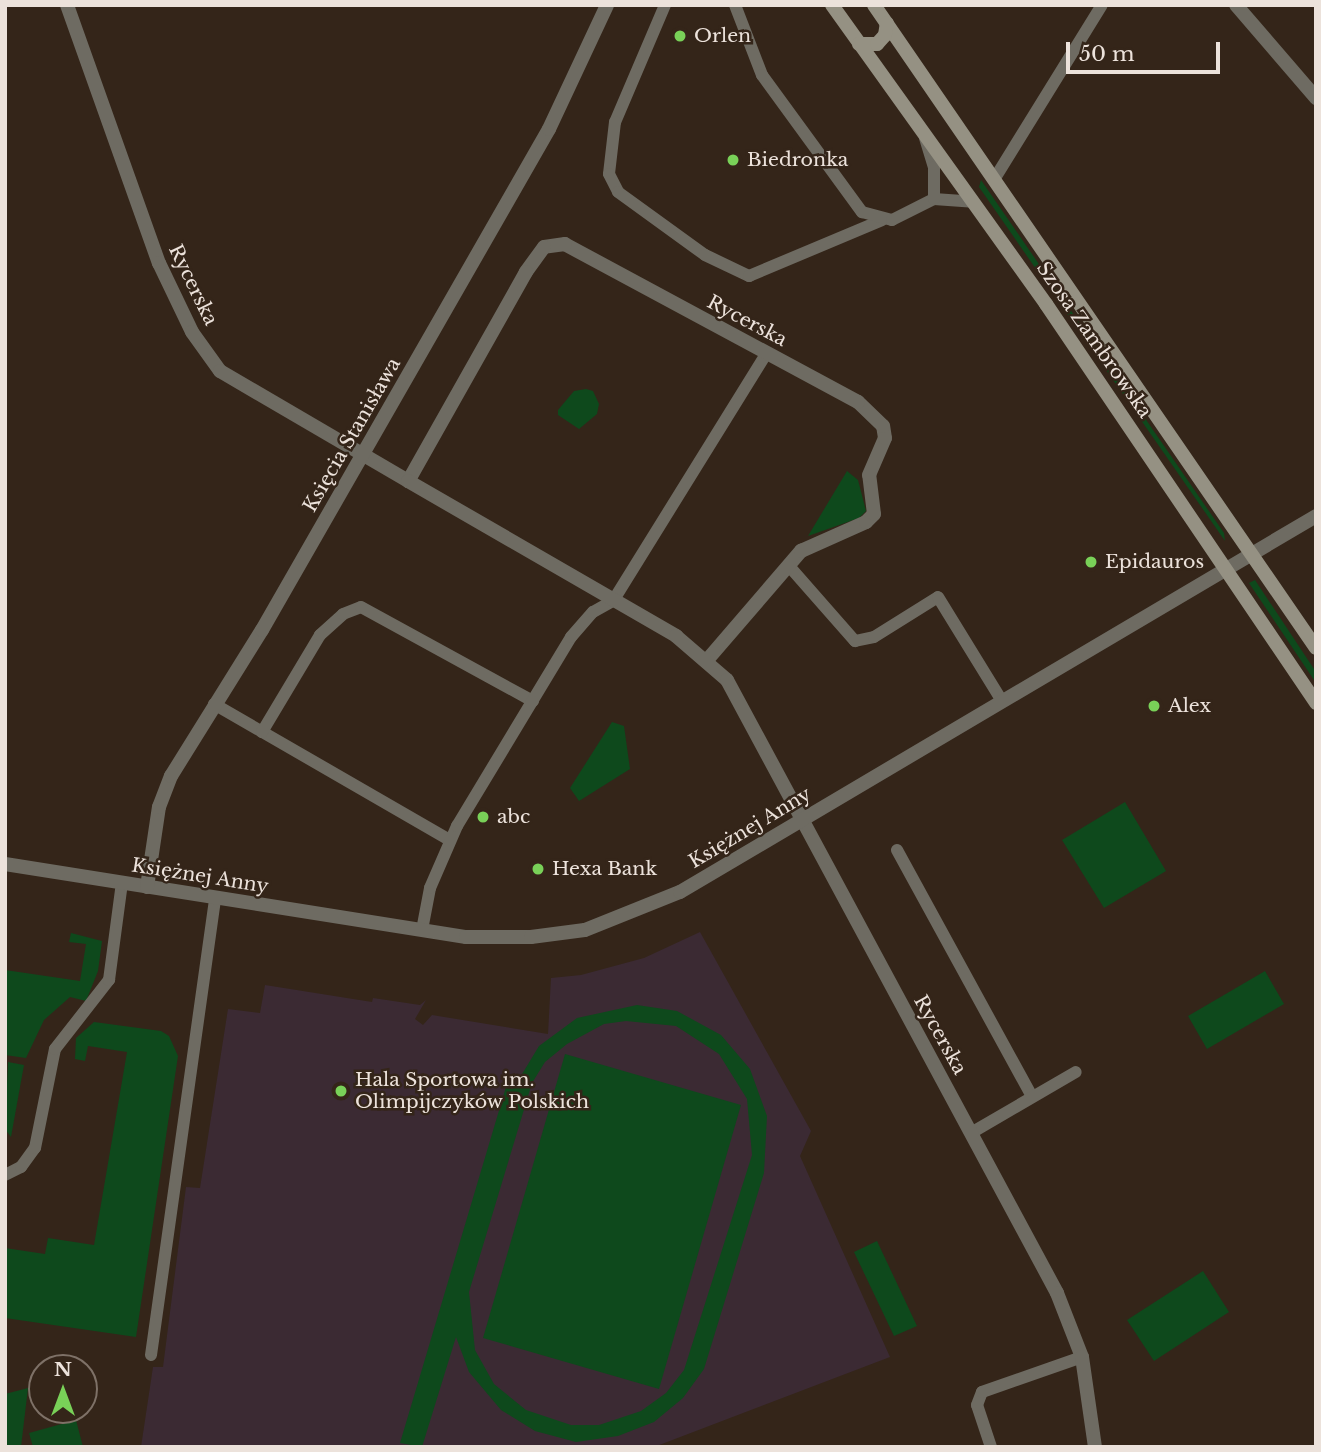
<!DOCTYPE html>
<html>
<head>
<meta charset="utf-8">
<style>
  body { margin:0 }
  #map { position:relative; width:1321px; height:1452px; overflow:hidden; background:#342519; font-family:"Libre Baskerville",serif }
  div>[style] { position:absolute }
  [style*='--x'] { left:calc(var(--x)*1px); top:calc(var(--y)*1px); width:calc(var(--w)*1px); rotate:calc(var(--a)*1deg) }
  .education>* { inset:0; background:#3b2a33 }
  .green>* { inset:0; background:#0e491c }
  .service>* { height:12px; margin:-6px; padding:0 6px; transform-origin:6px; border-radius:6px; background:#6e6b62 }
  .minor>* { height:14px; margin:-7px; padding:0 7px; transform-origin:7px; border-radius:7px; background:#6e6b62 }
  .secondary>* { height:14px; margin:-7px; padding:0 7px; transform-origin:7px; border-radius:7px; background:#959183 }
  .dots>* { width:19px; height:19px; translate:-50% -50%; box-sizing:border-box; border:4px solid #342519; border-radius:50% }
  span { translate:-50% -50%; white-space:nowrap; text-align:center; line-height:1.15; -webkit-text-stroke:5px #342519; paint-order:stroke }
  .poi-label { font-size:19px; color:#ece2db }
  .left { translate:0 -50%; text-align:left }
  .street-label { font-size:19px; color:#ece2db }
  .frame { position:absolute; inset:0; border:7px solid #ece2db; pointer-events:none }
  .north { position:absolute; left:28px; top:1354px; width:70px; height:70px; box-sizing:border-box; background:#342519; border:2px solid #7e7167; border-radius:50%; rotate:0deg; font-size:19px; font-weight:700; line-height:28px; text-align:center; color:#ece2db }
  .north::after { content:''; display:block; margin:auto; width:24px; height:32px; background:#79d158; clip-path:polygon(50% 0,100% 100%,50% 72%,0 100%) }
  .scale { position:absolute; left:1066px; top:42px; width:154px; height:32px; box-sizing:border-box; border:4px solid #ece2db; border-top:0; padding-left:9px; font-size:21px; line-height:24px; white-space:nowrap; color:#ece2db; -webkit-text-stroke:5px #342519; paint-order:stroke }
</style>
</head>
<body>
<div id="map">
  <div class="education">
    <div style="clip-path:polygon(700px 932px,811px 1131px,800px 1156px,890px 1357px,654px 1447px,141px 1447px,153px 1367px,163px 1367px,186px 1187px,200px 1188px,228px 1009px,260px 1013px,265px 985px,372px 1002px,373px 998px,420px 1005px,426px 1000px,415px 1019px,423px 1025px,432px 1015px,548px 1034px,551px 978px,581px 975px,644px 958px)"></div>
  </div>
  <div class="green">
    <div style="clip-path:polygon(981px 180px,1224px 533px,1225px 541px,979px 187px)"></div>
    <div style="clip-path:polygon(586px 389px,593px 391px,599px 404px,597px 414px,579px 429px,558px 415px,558px 410px,574px 391px)"></div>
    <div style="clip-path:polygon(847px 471px,858px 480px,866px 511px,859px 518px,808px 536px)"></div>
    <div style="clip-path:polygon(1255px 580px,1316px 672px,1316px 683px,1249px 583px)"></div>
    <div style="clip-path:polygon(612px 722px,624px 726px,630px 769px,579px 801px,570px 788px)"></div>
    <div style="clip-path:polygon(1125px 802px,1166px 871px,1104px 908px,1062px 840px)"></div>
    <div style="clip-path:polygon(71px 933px,102px 941px,98px 971px,86px 1001px,70px 997px,44px 1020px,26px 1058px,5px 1055px,5px 970px,80px 981px,86px 944px,69px 942px)"></div>
    <div style="clip-path:polygon(1265px 971px,1284px 1004px,1207px 1049px,1188px 1016px)"></div>
    <div style="clip-path:polygon(evenodd,637px 1005px,677px 1011px,721px 1035px,750px 1069px,767px 1116px,764px 1173px,704px 1369px,683px 1398px,654px 1422px,618px 1436px,576px 1442px,535px 1431px,501px 1410px,469px 1372px,456px 1337px,422px 1447px,400px 1443px,506px 1087px,513px 1089px,539px 1046px,577px 1018px,637px 1005px,626px 1021px,676px 1026px,719px 1054px,747px 1099px,752px 1155px,684px 1370px,666px 1393px,641px 1411px,599px 1425px,571px 1425px,526px 1410px,494px 1384px,475px 1350px,469px 1292px,532px 1083px,545px 1062px,567px 1044px,604px 1024px,626px 1021px)"></div>
    <div style="clip-path:polygon(94px 1022px,161px 1031px,169px 1036px,178px 1056px,136px 1337px,5px 1318px,5px 1248px,45px 1254px,48px 1238px,94px 1245px,127px 1052px,88px 1046px,85px 1061px,75px 1059px,76px 1038px)"></div>
    <div style="clip-path:polygon(565px 1054px,741px 1105px,659px 1389px,483px 1338px)"></div>
    <div style="clip-path:polygon(8px 1062px,24px 1065px,11px 1137px,5px 1129px)"></div>
    <div style="clip-path:polygon(877px 1241px,917px 1326px,894px 1336px,854px 1252px)"></div>
    <div style="clip-path:polygon(1203px 1271px,1229px 1312px,1154px 1361px,1127px 1320px)"></div>
    <div style="clip-path:polygon(28px 1388px,21px 1447px,5px 1447px,5px 1394px)"></div>
    <div style="clip-path:polygon(76px 1420px,83px 1447px,33px 1447px,29px 1433px)"></div>
  </div>
  <div class="service">
    <div style="--x:665;--y:5;--w:127;--a:113.1"></div>
    <div style="--x:615;--y:122;--w:52;--a:96.6"></div>
    <div style="--x:609;--y:174;--w:20;--a:63"></div>
    <div style="--x:618;--y:192;--w:107;--a:35.9"></div>
    <div style="--x:705;--y:255;--w:49;--a:25.5"></div>
    <div style="--x:749;--y:276;--w:144;--a:-22.8"></div>
    <div style="--x:735;--y:5;--w:75;--a:68.9"></div>
    <div style="--x:762;--y:75;--w:170;--a:53.9"></div>
    <div style="--x:862;--y:212;--w:31;--a:15"></div>
    <div style="--x:892;--y:220;--w:47;--a:-26.6"></div>
    <div style="--x:934;--y:199;--w:39;--a:4"></div>
    <div style="--x:925;--y:138;--w:30;--a:73"></div>
    <div style="--x:934;--y:167;--w:32;--a:90"></div>
    <div style="--x:995;--y:178;--w:203;--a:-58.3"></div>
    <div style="--x:789;--y:566;--w:100;--a:48.7"></div>
    <div style="--x:855;--y:641;--w:19;--a:-12"></div>
    <div style="--x:874;--y:637;--w:75;--a:-32"></div>
    <div style="--x:938;--y:597;--w:122;--a:58.4"></div>
    <div style="--x:214;--y:704;--w:272;--a:30"></div>
    <div style="--x:262;--y:732;--w:113;--a:-59.1"></div>
    <div style="--x:320;--y:635;--w:31;--a:-42"></div>
    <div style="--x:343;--y:614;--w:19;--a:-21"></div>
    <div style="--x:361;--y:607;--w:196;--a:28.7"></div>
    <div style="--x:897;--y:850;--w:281;--a:61.3"></div>
    <div style="--x:422;--y:930;--w:43;--a:-79.2"></div>
    <div style="--x:430;--y:888;--w:68;--a:-66.5"></div>
    <div style="--x:457;--y:826;--w:221;--a:-58.9"></div>
    <div style="--x:571;--y:637;--w:33;--a:-49"></div>
    <div style="--x:593;--y:612;--w:23;--a:-29"></div>
    <div style="--x:613;--y:601;--w:291;--a:-58.2"></div>
    <div style="--x:971;--y:1133;--w:121;--a:-30.2"></div>
    <div style="--x:5;--y:1175;--w:18;--a:-27"></div>
    <div style="--x:21;--y:1167;--w:24;--a:-54"></div>
    <div style="--x:35;--y:1148;--w:101;--a:-78.6"></div>
    <div style="--x:55;--y:1049;--w:88;--a:-52"></div>
    <div style="--x:109;--y:980;--w:98;--a:-82.4"></div>
    <div style="--x:151;--y:1355;--w:460;--a:-82"></div>
    <div style="--x:991;--y:1447;--w:44;--a:-108.4"></div>
    <div style="--x:977;--y:1405;--w:14;--a:-69"></div>
    <div style="--x:982;--y:1392;--w:106;--a:-19.3"></div>
  </div>
  <div class="minor">
    <div style="--x:67;--y:5;--w:274;--a:70.4"></div>
    <div style="--x:159;--y:263;--w:76;--a:64.4"></div>
    <div style="--x:192;--y:332;--w:48;--a:54.3"></div>
    <div style="--x:220;--y:371;--w:218;--a:30.3"></div>
    <div style="--x:1236;--y:5;--w:123;--a:49.3"></div>
    <div style="--x:708;--y:659;--w:143;--a:-49.3"></div>
    <div style="--x:801;--y:551;--w:71;--a:-24"></div>
    <div style="--x:866;--y:522;--w:11;--a:-45"></div>
    <div style="--x:874;--y:514;--w:39;--a:-97"></div>
    <div style="--x:869;--y:475;--w:40;--a:-66.6"></div>
    <div style="--x:885;--y:438;--w:12;--a:-99"></div>
    <div style="--x:883;--y:426;--w:35;--a:-136"></div>
    <div style="--x:858;--y:402;--w:333;--a:-151.7"></div>
    <div style="--x:565;--y:244;--w:21;--a:172"></div>
    <div style="--x:544;--y:247;--w:31;--a:126"></div>
    <div style="--x:526;--y:272;--w:240;--a:119.4"></div>
    <div style="--x:408;--y:481;--w:310;--a:30"></div>
    <div style="--x:676;--y:636;--w:67;--a:40.8"></div>
    <div style="--x:727;--y:680;--w:696;--a:61.7"></div>
    <div style="--x:1057;--y:1293;--w:69;--a:68.7"></div>
    <div style="--x:1082;--y:1357;--w:91;--a:81.8"></div>
    <div style="--x:5;--y:864;--w:467;--a:9"></div>
    <div style="--x:466;--y:937;--w:65;--a:0"></div>
    <div style="--x:531;--y:937;--w:54;--a:-7.4"></div>
    <div style="--x:585;--y:930;--w:102;--a:-21.8"></div>
    <div style="--x:680;--y:892;--w:739;--a:-30.59"></div>
    <div style="--x:147;--y:887;--w:81;--a:-81.5"></div>
    <div style="--x:159;--y:807;--w:33;--a:-69"></div>
    <div style="--x:171;--y:776;--w:172;--a:-58.1"></div>
    <div style="--x:262;--y:630;--w:577;--a:-60.19"></div>
    <div style="--x:549;--y:129;--w:137;--a:-64.9"></div>
  </div>
  <div class="secondary">
    <div style="--x:832;--y:5;--w:368;--a:54.4"></div>
    <div style="--x:1046;--y:304;--w:482;--a:55.9"></div>
    <div style="--x:874;--y:5;--w:780;--a:55.5"></div>
    <div style="--x:859;--y:44;--w:18;--a:0"></div>
    <div style="--x:877;--y:44;--w:12;--a:-48"></div>
    <div style="--x:885;--y:35;--w:12;--a:-81"></div>
  </div>
  <div class="dots">
    <div style="left:680px;top:36px;background:#79d158"></div>
    <div style="left:733px;top:160px;background:#79d158"></div>
    <div style="left:1091px;top:562px;background:#79d158"></div>
    <div style="left:1154px;top:706px;background:#79d158"></div>
    <div style="left:483px;top:817px;background:#79d158"></div>
    <div style="left:538px;top:869px;background:#79d158"></div>
    <div style="left:341px;top:1091px;background:#79d158"></div>
  </div>
  <div class="poi-label">
    <span class="left" style="left:694px;top:36px">Orlen</span>
    <span class="left" style="left:747px;top:160px">Biedronka</span>
    <span class="left" style="left:1105px;top:562px">Epidauros</span>
    <span class="left" style="left:1168px;top:706px">Alex</span>
    <span class="left" style="left:497px;top:817px">abc</span>
    <span class="left" style="left:552px;top:869px">Hexa Bank</span>
    <span class="left" style="left:355px;top:1091px">Hala Sportowa im.<br>Olimpijczyków Polskich</span>
  </div>
  <div class="street-label">
    <span style="left:193px;top:285px;rotate:64deg">Rycerska</span>
    <span style="left:747px;top:321px;rotate:28deg">Rycerska</span>
    <span style="left:1094px;top:340px;rotate:55deg">Szosa Zambrowska</span>
    <span style="left:352px;top:435px;rotate:-60deg">Księcia Stanisława</span>
    <span style="left:750px;top:828px;rotate:-31deg">Księżnej Anny</span>
    <span style="left:200px;top:876px;rotate:9deg">Księżnej Anny</span>
    <span style="left:940px;top:1035px;rotate:61deg">Rycerska</span>
  </div>
  <div class="frame"></div>
  <div class="north">N</div>
  <div class="scale">50 m</div>
</div>
</body>
</html>
